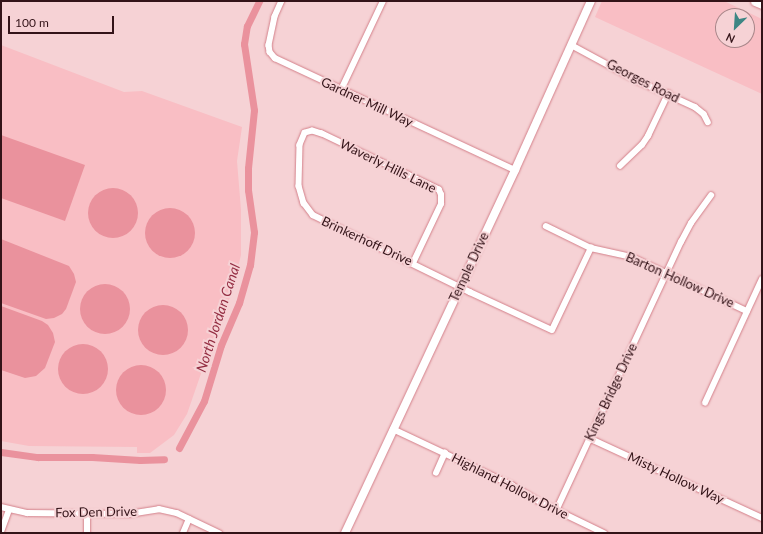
<!DOCTYPE html>
<html>
<head>
<meta charset="utf-8">
<style>
  body { margin:0 }
  #map { position:relative; width:763px; height:534px; overflow:hidden; background:#f6d2d5; font-family:Lato,sans-serif }
  div>[style] { position:absolute }
  [style*='--x'] { left:calc(var(--x)*1px); top:calc(var(--y)*1px); width:calc(var(--w)*1px); rotate:calc(var(--a)*1deg) }
  .built>* { inset:0; background:#f9bec4 }
  .water>* { inset:0; background:#ea929d }
  .round { border-radius:50% }
  .canal>* { height:7px; margin:-3.5px; padding:0 3.5px; transform-origin:3.5px; border-radius:3.5px; background:#ea929d }
  .roads { filter:drop-shadow(0 0 1px #d3808a) drop-shadow(0 0 1px #d3808a) }
  .street>* { height:5.5px; margin:-2.75px; padding:0 2.75px; transform-origin:2.75px; border-radius:2.75px; background:#fff }
  .secondary>* { height:8px; margin:-4px; padding:0 4px; transform-origin:4px; border-radius:4px; background:#fff }
  .primary>* { height:9px; margin:-4.5px; padding:0 4.5px; transform-origin:4.5px; border-radius:4.5px; background:#fff }
  span { translate:-50% -50%; white-space:nowrap; text-align:center; line-height:1.15; -webkit-text-stroke:4px #f6d2d5; paint-order:stroke }
  .street-label { font-size:13px; color:#331318 }
  .water-label { font-size:14px; color:#942e43; font-style:italic }
  .frame { position:absolute; inset:0; border:2px solid #331318; pointer-events:none }
  .north { position:absolute; left:715px; top:8px; width:40px; height:40px; box-sizing:border-box; background:#f6d2d5; border:1px solid #a88689; border-radius:50%; rotate:205deg; font-size:11px; font-weight:700; line-height:16px; text-align:center; color:#331318 }
  .north::after { content:''; display:block; margin:auto; width:14px; height:18px; background:#3e8684; clip-path:polygon(50% 0,100% 100%,50% 72%,0 100%) }
  .scale { position:absolute; left:8px; top:16px; width:106px; height:18px; box-sizing:border-box; border:2px solid #331318; border-top:0; padding-left:5px; font-size:12px; line-height:14px; white-space:nowrap; color:#331318; -webkit-text-stroke:3px #f6d2d5; paint-order:stroke }
</style>
</head>
<body>
<div id="map">
  <div class="built">
    <div style="clip-path:polygon(evenodd,602px 1px,724px 1px,762px 19px,762px 94px,595px 17px,602px 1px,723px 16px,747px 16px,747px 40px,723px 40px,723px 16px)"></div>
    <div style="clip-path:polygon(1px 45px,124px 92px,142px 91px,242px 127px,237px 161px,241px 210px,241px 255px,231px 295px,214px 336px,187px 414px,174px 435px,150px 453px,137px 453px,137px 447px,29px 446px,1px 441px)"></div>
  </div>
  <div class="water">
    <div style="clip-path:polygon(1px 135px,85px 165px,65px 221px,1px 198px)"></div>
    <div class="round" style="left:88px;top:188px;width:50px;height:50px"></div>
    <div class="round" style="left:145px;top:208px;width:50px;height:50px"></div>
    <div style="clip-path:polygon(1px 239px,69px 266px,74px 274px,76px 282px,66px 309px,62px 314px,54px 318px,46px 319px,1px 303px)"></div>
    <div class="round" style="left:80px;top:284px;width:50px;height:50px"></div>
    <div class="round" style="left:138px;top:305px;width:50px;height:50px"></div>
    <div style="clip-path:polygon(1px 306px,42px 321px,48px 325px,53px 333px,55px 342px,45px 368px,36px 376px,25px 378px,1px 370px)"></div>
    <div class="round" style="left:58px;top:344px;width:50px;height:50px"></div>
    <div class="round" style="left:116px;top:365px;width:50px;height:50px"></div>
  </div>
  <div class="canal">
    <div style="--x:179;--y:448;--w:53;--a:-62"></div>
    <div style="--x:204;--y:401;--w:59;--a:-73.1"></div>
    <div style="--x:221;--y:345;--w:46;--a:-66.8"></div>
    <div style="--x:239;--y:303;--w:40;--a:-74"></div>
    <div style="--x:250;--y:265;--w:33;--a:-83"></div>
    <div style="--x:254;--y:232;--w:42;--a:-98.1"></div>
    <div style="--x:248;--y:190;--w:22;--a:-90"></div>
    <div style="--x:248;--y:168;--w:58;--a:-84.1"></div>
    <div style="--x:254;--y:110;--w:67;--a:-98.6"></div>
    <div style="--x:244;--y:44;--w:18;--a:-81"></div>
    <div style="--x:247;--y:26;--w:28;--a:-64"></div>
    <div style="--x:1;--y:452;--w:37;--a:8"></div>
    <div style="--x:38;--y:457;--w:54;--a:0"></div>
    <div style="--x:92;--y:457;--w:48;--a:3.6"></div>
    <div style="--x:140;--y:460;--w:24;--a:-2"></div>
  </div>
  <div class="roads">
    <div class="street">
      <div style="--x:282;--y:1;--w:17;--a:114"></div>
      <div style="--x:275;--y:17;--w:29;--a:102"></div>
      <div style="--x:269;--y:45;--w:7;--a:82"></div>
      <div style="--x:270;--y:52;--w:8;--a:50"></div>
      <div style="--x:275;--y:58;--w:265;--a:25"></div>
      <div style="--x:573;--y:46;--w:72;--a:28.4"></div>
      <div style="--x:636;--y:80;--w:65;--a:24.6"></div>
      <div style="--x:695;--y:107;--w:11;--a:38"></div>
      <div style="--x:704;--y:114;--w:9;--a:63"></div>
      <div style="--x:341;--y:90;--w:98;--a:-64.7"></div>
      <div style="--x:620;--y:166;--w:30;--a:-44"></div>
      <div style="--x:642;--y:145;--w:11;--a:-56"></div>
      <div style="--x:648;--y:136;--w:47;--a:-64.5"></div>
      <div style="--x:546;--y:226;--w:50;--a:26.1"></div>
      <div style="--x:591;--y:248;--w:42;--a:12.4"></div>
      <div style="--x:632;--y:257;--w:127;--a:25.2"></div>
      <div style="--x:413;--y:263;--w:65;--a:-64.6"></div>
      <div style="--x:441;--y:204;--w:9;--a:-90"></div>
      <div style="--x:441;--y:195;--w:5;--a:-112"></div>
      <div style="--x:439;--y:190;--w:130;--a:-154.4"></div>
      <div style="--x:322;--y:134;--w:10;--a:-163"></div>
      <div style="--x:312;--y:131;--w:7;--a:164"></div>
      <div style="--x:305;--y:133;--w:13;--a:113"></div>
      <div style="--x:300;--y:145;--w:41;--a:91.4"></div>
      <div style="--x:299;--y:186;--w:18;--a:74"></div>
      <div style="--x:304;--y:203;--w:15;--a:53"></div>
      <div style="--x:313;--y:215;--w:175;--a:26.1"></div>
      <div style="--x:470;--y:292;--w:90;--a:24.9"></div>
      <div style="--x:552;--y:330;--w:91;--a:-64.6"></div>
      <div style="--x:705;--y:403;--w:136;--a:-65.3"></div>
      <div style="--x:393;--y:429;--w:132;--a:25.2"></div>
      <div style="--x:512;--y:485;--w:37;--a:31"></div>
      <div style="--x:544;--y:504;--w:67;--a:25.8"></div>
      <div style="--x:589;--y:438;--w:191;--a:24.8"></div>
      <div style="--x:436;--y:473;--w:22;--a:-66"></div>
      <div style="--x:1;--y:507;--w:27;--a:13"></div>
      <div style="--x:27;--y:513;--w:102;--a:0.6"></div>
      <div style="--x:129;--y:514;--w:30;--a:-9"></div>
      <div style="--x:159;--y:509;--w:18;--a:13"></div>
      <div style="--x:177;--y:513;--w:47;--a:25.5"></div>
      <div style="--x:556;--y:511;--w:297;--a:-65.1"></div>
      <div style="--x:681;--y:242;--w:21;--a:-62"></div>
      <div style="--x:691;--y:223;--w:34;--a:-54"></div>
      <div style="--x:1;--y:532;--w:23;--a:-70"></div>
      <div style="--x:87;--y:533;--w:19;--a:-90"></div>
      <div style="--x:183;--y:533;--w:15;--a:-67"></div>
    </div>
    <div class="secondary">
      <div style="--x:345;--y:533;--w:401;--a:-64.9"></div>
      <div style="--x:515;--y:170;--w:185;--a:-65.8"></div>
    </div>
    <div class="primary">
      <div style="--x:755;--y:1;--w:8;--a:23"></div>
    </div>
  </div>
  <div class="street-label">
    <span style="left:643px;top:81px;rotate:27deg">Georges Road</span>
    <span style="left:367px;top:102px;rotate:25deg">Gardner Mill Way</span>
    <span style="left:388px;top:166px;rotate:26deg">Waverly Hills Lane</span>
    <span style="left:367px;top:241px;rotate:25deg">Brinkerhoff Drive</span>
    <span style="left:469px;top:267px;rotate:-65deg">Temple Drive</span>
    <span style="left:680px;top:280px;rotate:24deg">Barton Hollow Drive</span>
    <span style="left:611px;top:392px;rotate:-65deg">Kings Bridge Drive</span>
    <span style="left:676px;top:478px;rotate:25deg">Misty Hollow Way</span>
    <span style="left:510px;top:486px;rotate:27deg">Highland Hollow Drive</span>
    <span style="left:96px;top:512px;rotate:-1deg">Fox Den Drive</span>
  </div>
  <div class="water-label">
    <span style="left:218px;top:318px;rotate:-72deg">North Jordan Canal</span>
  </div>
  <div class="frame"></div>
  <div class="north">N</div>
  <div class="scale">100 m</div>
</div>
</body>
</html>
